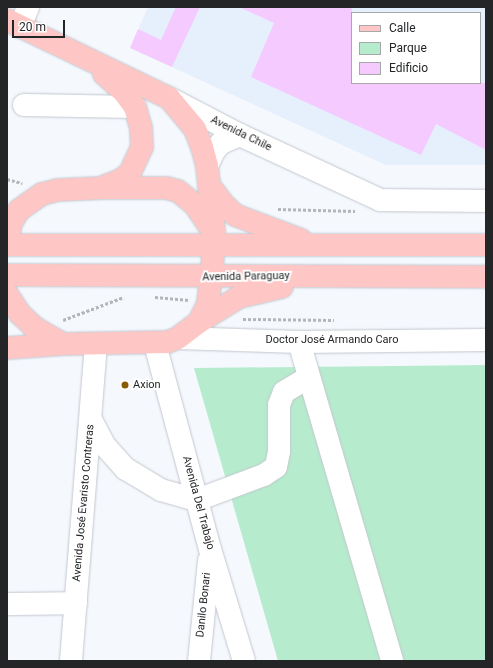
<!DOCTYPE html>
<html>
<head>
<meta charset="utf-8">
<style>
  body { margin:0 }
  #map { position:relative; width:493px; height:668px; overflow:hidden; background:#f5f9fe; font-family:Roboto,sans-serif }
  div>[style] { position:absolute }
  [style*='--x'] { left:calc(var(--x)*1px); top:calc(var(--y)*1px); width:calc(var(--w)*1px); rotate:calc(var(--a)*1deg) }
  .built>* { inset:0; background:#e6effc }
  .green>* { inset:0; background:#b6eccd }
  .building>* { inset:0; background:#f5cbff }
  .path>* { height:2.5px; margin-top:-1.25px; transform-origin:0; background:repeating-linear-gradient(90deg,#b3b7bb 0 3px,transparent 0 5px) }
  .roads { filter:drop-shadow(0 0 1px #c3c7ce) drop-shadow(0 0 1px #c3c7ce) }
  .minor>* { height:22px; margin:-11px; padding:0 11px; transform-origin:11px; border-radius:11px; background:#fff }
  .major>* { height:22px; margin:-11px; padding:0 11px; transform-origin:11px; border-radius:11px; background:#fec7c6 }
  .dots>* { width:11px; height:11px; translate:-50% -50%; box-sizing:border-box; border:2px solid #fff; border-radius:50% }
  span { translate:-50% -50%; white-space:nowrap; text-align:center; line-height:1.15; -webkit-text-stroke:4px #fff; paint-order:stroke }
  .street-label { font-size:11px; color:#232527 }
  .poi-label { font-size:11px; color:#232527 }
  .left { translate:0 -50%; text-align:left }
  .frame { position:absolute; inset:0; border:8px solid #232527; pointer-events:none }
  .legend { position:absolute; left:351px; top:12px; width:130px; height:72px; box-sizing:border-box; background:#fff; border:1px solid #a7a8a9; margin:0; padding:5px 7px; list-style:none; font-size:12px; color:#232527 }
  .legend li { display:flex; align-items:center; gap:8px; height:20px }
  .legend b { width:20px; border:1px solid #a7a8a9 }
  .scale { position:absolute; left:12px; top:20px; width:53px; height:18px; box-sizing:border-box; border:2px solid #232527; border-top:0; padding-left:5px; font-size:12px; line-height:14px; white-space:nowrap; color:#232527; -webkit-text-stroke:3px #fff; paint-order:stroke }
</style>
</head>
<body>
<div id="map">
  <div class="built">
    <div style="clip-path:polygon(evenodd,148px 7px,486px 7px,486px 165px,386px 165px,130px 48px,148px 7px,352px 13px,480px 13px,480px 83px,352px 83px,352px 13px)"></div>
  </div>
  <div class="green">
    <div style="clip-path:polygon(486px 365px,486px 661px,278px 661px,194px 368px)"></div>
  </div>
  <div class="building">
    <div style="clip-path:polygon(176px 7px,200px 7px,172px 67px,130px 48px,138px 29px,161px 40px)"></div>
    <div style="clip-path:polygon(239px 7px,352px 7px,352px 83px,486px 83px,486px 150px,436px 124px,421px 155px,251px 77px,274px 23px)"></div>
  </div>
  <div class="path">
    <div style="--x:7;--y:179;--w:16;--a:15"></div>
    <div style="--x:278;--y:209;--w:77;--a:1.5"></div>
    <div style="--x:155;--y:297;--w:34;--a:5"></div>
    <div style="--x:243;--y:319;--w:91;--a:0.6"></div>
    <div style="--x:63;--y:320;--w:65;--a:-20.7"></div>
  </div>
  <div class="roads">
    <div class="minor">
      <div style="--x:20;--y:27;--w:22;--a:-68"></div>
      <div style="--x:169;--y:98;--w:80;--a:27.5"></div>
      <div style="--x:240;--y:135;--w:154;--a:24.9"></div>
      <div style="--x:380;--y:200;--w:106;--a:0.5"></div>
      <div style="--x:24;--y:105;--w:111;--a:1"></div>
      <div style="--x:207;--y:166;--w:17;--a:-65"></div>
      <div style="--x:214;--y:151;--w:11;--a:-49"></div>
      <div style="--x:221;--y:143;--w:21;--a:-23"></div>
      <div style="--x:178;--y:338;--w:121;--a:1.9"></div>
      <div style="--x:299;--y:342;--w:187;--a:-0.6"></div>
      <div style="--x:299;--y:342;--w:332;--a:73.7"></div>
      <div style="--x:155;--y:344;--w:212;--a:75"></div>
      <div style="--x:210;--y:549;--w:117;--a:73.1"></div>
      <div style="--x:91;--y:420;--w:30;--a:62"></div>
      <div style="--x:105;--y:446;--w:31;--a:48"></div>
      <div style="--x:126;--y:469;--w:41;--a:31"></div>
      <div style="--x:161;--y:490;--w:37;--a:16"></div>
      <div style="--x:197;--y:500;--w:72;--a:-20.5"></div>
      <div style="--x:264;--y:475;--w:14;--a:-34"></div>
      <div style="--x:276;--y:467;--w:16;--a:-79"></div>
      <div style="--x:279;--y:451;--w:46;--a:-90"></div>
      <div style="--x:279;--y:405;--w:14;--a:-69"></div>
      <div style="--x:284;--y:392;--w:29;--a:-31"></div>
      <div style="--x:7;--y:604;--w:69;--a:-0.8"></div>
      <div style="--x:71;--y:661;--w:318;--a:-85.5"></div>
      <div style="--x:199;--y:661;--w:101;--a:-84.3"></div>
    </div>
    <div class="major">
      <div style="--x:7;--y:20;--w:180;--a:25.7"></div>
      <div style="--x:169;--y:98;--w:40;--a:50"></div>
      <div style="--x:195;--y:129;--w:19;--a:69"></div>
      <div style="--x:202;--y:147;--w:20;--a:75"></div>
      <div style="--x:207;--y:166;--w:64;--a:83.8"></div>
      <div style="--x:104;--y:74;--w:27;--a:42"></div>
      <div style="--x:124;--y:92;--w:19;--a:54"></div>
      <div style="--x:135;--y:107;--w:22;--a:74"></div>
      <div style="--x:141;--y:128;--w:19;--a:87"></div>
      <div style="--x:142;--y:147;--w:29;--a:115"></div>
      <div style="--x:130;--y:173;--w:11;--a:142"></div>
      <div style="--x:121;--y:180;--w:17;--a:159"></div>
      <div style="--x:209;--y:185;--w:25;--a:53"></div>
      <div style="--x:224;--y:205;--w:15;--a:42"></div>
      <div style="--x:235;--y:215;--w:71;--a:20.7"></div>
      <div style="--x:7;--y:242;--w:19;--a:-78"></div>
      <div style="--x:11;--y:223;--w:15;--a:-58"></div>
      <div style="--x:19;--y:210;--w:28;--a:-35"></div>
      <div style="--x:42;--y:194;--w:16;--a:-14"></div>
      <div style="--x:58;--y:190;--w:43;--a:-2.7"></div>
      <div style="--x:101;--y:188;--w:65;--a:0"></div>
      <div style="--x:166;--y:188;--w:12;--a:14"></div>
      <div style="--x:178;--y:191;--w:22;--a:39"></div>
      <div style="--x:195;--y:205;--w:34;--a:56"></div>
      <div style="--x:214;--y:233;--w:14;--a:90"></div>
      <div style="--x:214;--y:247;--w:57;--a:96"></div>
      <div style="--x:208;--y:304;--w:20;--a:117"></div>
      <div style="--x:199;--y:322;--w:26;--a:143"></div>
      <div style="--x:178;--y:338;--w:12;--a:160"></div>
      <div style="--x:167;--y:342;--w:104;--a:178.9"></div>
      <div style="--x:63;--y:344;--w:34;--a:-150"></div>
      <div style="--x:34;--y:327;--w:19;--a:-137"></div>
      <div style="--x:20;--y:314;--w:24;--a:-123"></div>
      <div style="--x:7;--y:245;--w:479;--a:0"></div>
      <div style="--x:7;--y:275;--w:479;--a:0.2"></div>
      <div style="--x:199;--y:322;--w:47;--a:-32"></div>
      <div style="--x:239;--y:297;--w:44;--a:-13.1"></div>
      <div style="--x:7;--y:348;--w:56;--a:-4.1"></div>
    </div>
  </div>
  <div class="dots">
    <div style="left:125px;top:385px;background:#8b5b03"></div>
  </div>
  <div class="street-label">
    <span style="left:241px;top:134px;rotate:26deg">Avenida Chile</span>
    <span style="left:246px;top:277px;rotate:-1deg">Avenida Paraguay</span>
    <span style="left:332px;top:340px">Doctor José Armando Caro</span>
    <span style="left:84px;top:503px;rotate:-85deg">Avenida José Evaristo Contreras</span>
    <span style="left:198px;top:503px;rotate:75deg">Avenida Del Trabajo</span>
    <span style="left:204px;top:605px;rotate:-84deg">Danilo Bonari</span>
  </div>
  <div class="poi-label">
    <span class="left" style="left:133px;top:385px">Axion</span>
  </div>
  <div class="frame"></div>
  <ul class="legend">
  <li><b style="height:5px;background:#fec7c6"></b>Calle</li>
  <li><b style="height:11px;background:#b6eccd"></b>Parque</li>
  <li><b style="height:11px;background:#f5cbff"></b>Edificio</li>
  </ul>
  <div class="scale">20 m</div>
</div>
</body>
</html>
